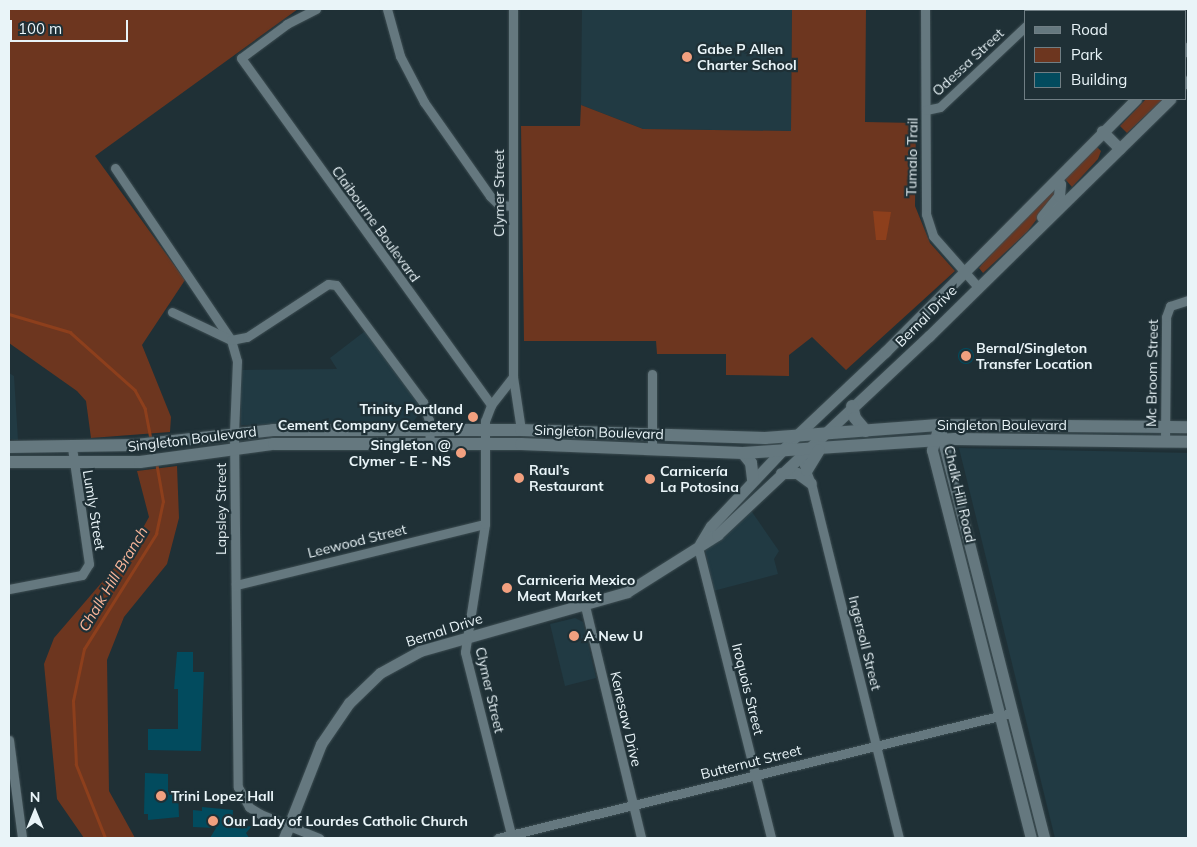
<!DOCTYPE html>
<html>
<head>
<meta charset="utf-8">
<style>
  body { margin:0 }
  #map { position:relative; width:1197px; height:847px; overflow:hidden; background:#1f3036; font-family:Mulish,sans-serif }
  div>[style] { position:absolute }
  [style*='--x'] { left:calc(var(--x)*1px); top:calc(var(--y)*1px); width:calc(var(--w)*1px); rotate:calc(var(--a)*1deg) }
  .built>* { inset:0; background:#213a43 }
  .green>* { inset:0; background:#6d361f }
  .water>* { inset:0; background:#8d3f1c }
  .stream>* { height:2.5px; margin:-1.25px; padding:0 1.25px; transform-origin:1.25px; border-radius:1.25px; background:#8d3f1c }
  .building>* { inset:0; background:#024b5e }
  .round { border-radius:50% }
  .roads { filter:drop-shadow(0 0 1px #3d4d52) drop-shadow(0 0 1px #3d4d52) }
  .minor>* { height:9px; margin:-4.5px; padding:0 4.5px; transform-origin:4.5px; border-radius:4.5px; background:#65787f }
  .tertiary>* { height:11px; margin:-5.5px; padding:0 5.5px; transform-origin:5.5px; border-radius:5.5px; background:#65787f }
  .secondary>* { height:12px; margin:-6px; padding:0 6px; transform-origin:6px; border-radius:6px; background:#65787f }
  .dots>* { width:14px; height:14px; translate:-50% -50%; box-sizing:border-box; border:2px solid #1f3036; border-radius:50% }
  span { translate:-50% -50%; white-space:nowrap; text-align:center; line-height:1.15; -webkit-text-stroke:4.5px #1f3036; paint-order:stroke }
  .poi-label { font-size:14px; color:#e9f4f8; font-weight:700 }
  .left { translate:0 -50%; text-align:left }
  .right { translate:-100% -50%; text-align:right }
  .street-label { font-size:14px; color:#e9f4f8 }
  .water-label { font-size:15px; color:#fbb79b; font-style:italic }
  .frame { position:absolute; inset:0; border:10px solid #e9f4f8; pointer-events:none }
  .legend { position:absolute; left:1024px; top:10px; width:162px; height:90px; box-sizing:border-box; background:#1f3036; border:1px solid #707e84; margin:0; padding:6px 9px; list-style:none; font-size:15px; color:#e9f4f8 }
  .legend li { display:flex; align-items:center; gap:10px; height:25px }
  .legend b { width:25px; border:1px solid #707e84 }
  .north { position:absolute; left:10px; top:787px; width:50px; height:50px; -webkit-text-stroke:4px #1f3036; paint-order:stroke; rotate:0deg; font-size:14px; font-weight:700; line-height:20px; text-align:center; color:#e9f4f8 }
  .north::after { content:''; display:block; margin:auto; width:18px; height:22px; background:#e9f4f8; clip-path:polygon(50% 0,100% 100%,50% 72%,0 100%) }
  .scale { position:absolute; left:10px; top:20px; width:118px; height:22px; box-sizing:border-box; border:2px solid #e9f4f8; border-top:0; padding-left:6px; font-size:15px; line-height:18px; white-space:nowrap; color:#e9f4f8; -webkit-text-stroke:4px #1f3036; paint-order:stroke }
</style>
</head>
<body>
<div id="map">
  <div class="built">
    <div style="clip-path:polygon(582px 9px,792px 9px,791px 131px,643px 129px,581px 105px)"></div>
    <div style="clip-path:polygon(369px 328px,420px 404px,420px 413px,412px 423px,241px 425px,241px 370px,337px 369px,330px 358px)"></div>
    <div style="clip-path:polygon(9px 373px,14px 376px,18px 440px,9px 439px)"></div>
    <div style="clip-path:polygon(959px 448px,1188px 453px,1188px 838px,1055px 838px)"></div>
    <div style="clip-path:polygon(750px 509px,779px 551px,774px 559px,778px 574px,713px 591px,705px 549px)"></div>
    <div style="clip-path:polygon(575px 618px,583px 622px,596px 678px,565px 686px,550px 624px)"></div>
  </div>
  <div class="green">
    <div style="clip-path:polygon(9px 9px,298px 9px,95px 156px,185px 280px,142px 345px,171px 417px,170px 432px,91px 438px,86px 401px,77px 391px,9px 343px)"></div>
    <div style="clip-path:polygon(792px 9px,866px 9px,865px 122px,916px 123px,915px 206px,930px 243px,955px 271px,846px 370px,812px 337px,789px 355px,789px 376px,726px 375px,726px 354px,657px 354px,656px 341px,524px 341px,521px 126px,580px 126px,581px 105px,643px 129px,791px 131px)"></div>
    <div style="clip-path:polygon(1146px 99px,1163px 99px,1127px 133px,1120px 126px)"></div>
    <div style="clip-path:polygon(1097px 147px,1101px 151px,1098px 159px,1072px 187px,1065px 179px)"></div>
    <div style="clip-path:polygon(1053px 189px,1057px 193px,1027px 232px,983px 273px,979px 268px,983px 263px)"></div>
    <div style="clip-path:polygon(177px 466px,179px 518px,167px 564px,124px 617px,107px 660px,109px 791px,135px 838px,84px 838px,57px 799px,44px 664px,54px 638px,133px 546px,149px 517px,137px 471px)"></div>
  </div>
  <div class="water">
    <div style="clip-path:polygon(873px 211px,891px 212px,886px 240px,876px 240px)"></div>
  </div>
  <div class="stream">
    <div style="--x:9;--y:314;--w:64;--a:16.4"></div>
    <div style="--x:70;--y:332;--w:87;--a:41.7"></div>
    <div style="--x:135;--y:390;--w:21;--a:61"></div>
    <div style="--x:145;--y:408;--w:32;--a:79"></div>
    <div style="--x:105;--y:838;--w:79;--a:-111.7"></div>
    <div style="--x:76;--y:765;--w:64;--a:-92.7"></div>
    <div style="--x:73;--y:701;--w:53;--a:-78.1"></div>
    <div style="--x:84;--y:649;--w:136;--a:-57.9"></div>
    <div style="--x:156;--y:534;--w:33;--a:-78"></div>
    <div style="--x:163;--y:502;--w:39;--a:-100"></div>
  </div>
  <div class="building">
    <div class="round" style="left:958px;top:348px;width:16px;height:16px"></div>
    <div style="clip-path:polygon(177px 652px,193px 652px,193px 672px,204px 672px,201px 751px,148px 750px,148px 729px,178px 729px,178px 689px,174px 689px)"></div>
    <div style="clip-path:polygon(145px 773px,168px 774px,168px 792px,178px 792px,179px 817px,148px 820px,148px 814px,144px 814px)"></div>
    <div style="clip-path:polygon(202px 807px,233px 810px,232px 828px,252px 826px,246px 833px,249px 838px,210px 838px,216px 828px,193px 827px,193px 810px,202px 811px)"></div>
  </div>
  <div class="roads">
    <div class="minor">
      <div style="--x:316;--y:9;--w:33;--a:153"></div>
      <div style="--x:287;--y:24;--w:57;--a:143.5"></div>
      <div style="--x:241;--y:58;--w:428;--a:54.2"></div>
      <div style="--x:387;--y:9;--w:49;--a:74.5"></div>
      <div style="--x:400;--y:56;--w:52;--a:62.4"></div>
      <div style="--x:424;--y:102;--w:115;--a:54.9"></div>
      <div style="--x:490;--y:196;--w:13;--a:45"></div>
      <div style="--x:499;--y:205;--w:14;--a:4"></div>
      <div style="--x:925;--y:9;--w:205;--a:89.7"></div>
      <div style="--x:926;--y:214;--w:23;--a:72"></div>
      <div style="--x:933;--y:236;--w:68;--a:48.6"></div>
      <div style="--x:1041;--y:11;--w:4;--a:-34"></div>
      <div style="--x:926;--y:110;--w:14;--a:-12"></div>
      <div style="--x:940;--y:107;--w:118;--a:-43.3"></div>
      <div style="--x:115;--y:168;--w:207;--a:56"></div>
      <div style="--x:231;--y:340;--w:22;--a:74"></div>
      <div style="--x:237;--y:361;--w:71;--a:92.4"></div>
      <div style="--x:234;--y:432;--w:355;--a:89.4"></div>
      <div style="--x:238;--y:787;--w:23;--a:61"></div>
      <div style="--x:249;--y:807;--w:13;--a:32"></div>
      <div style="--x:260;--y:814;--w:64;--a:22.1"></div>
      <div style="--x:172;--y:312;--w:65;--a:25.4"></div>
      <div style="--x:231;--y:340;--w:16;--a:-11"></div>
      <div style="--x:247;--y:337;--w:97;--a:-33.2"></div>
      <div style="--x:328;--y:284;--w:8;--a:7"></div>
      <div style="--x:336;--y:285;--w:146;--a:53.4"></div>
      <div style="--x:423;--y:402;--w:19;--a:72"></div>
      <div style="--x:429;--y:420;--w:24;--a:88"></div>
      <div style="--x:513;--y:377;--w:54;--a:81.4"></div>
      <div style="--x:1165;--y:442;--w:125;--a:-89.5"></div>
      <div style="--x:1166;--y:317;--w:12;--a:-70"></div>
      <div style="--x:1170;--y:306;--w:19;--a:-18"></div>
      <div style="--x:652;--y:448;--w:74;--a:-90"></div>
      <div style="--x:800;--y:455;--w:30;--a:69"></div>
      <div style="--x:811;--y:483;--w:366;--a:76.1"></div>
      <div style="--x:698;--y:547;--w:300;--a:75.9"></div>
      <div style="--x:236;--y:585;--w:256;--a:-13.8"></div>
      <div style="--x:9;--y:589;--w:74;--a:-10.9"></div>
      <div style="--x:82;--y:575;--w:13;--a:-58"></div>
      <div style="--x:89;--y:564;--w:118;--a:-98.3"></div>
      <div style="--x:585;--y:606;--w:239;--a:76.4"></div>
      <div style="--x:9;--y:740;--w:99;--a:82.4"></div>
      <div style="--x:498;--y:838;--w:528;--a:-13.69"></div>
      <div style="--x:512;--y:838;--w:192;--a:-104.2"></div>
      <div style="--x:465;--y:652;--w:130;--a:-81.1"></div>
      <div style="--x:485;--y:524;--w:103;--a:-90"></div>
      <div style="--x:485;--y:421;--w:17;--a:-69"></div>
      <div style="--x:491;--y:405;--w:36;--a:-52"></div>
      <div style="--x:513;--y:377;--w:368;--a:-90"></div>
    </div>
    <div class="tertiary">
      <div style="--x:1186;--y:51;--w:4;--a:-56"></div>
      <div style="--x:1186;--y:83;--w:3;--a:-45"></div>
      <div style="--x:1102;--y:131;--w:25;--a:45"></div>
      <div style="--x:1042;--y:217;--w:27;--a:-51"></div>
      <div style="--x:1059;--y:196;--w:12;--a:-85"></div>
      <div style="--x:1060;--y:184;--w:5;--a:-127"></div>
      <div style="--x:939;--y:425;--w:26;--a:106"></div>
      <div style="--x:932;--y:450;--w:400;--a:75.7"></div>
      <div style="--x:941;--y:433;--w:418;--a:75.7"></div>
      <div style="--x:781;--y:473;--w:16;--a:0"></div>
      <div style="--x:797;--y:473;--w:17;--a:36"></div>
      <div style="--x:700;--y:544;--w:21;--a:-59"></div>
      <div style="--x:711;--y:526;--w:122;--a:-46.7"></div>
      <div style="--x:795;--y:437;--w:124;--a:-43.4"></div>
      <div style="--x:885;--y:352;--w:356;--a:-45.2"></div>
      <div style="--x:284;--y:838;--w:101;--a:-68.5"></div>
      <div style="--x:321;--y:744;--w:50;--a:-55.7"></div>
      <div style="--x:349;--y:703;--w:43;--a:-44.1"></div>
      <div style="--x:380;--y:673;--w:46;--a:-28.8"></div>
      <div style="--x:420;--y:651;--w:215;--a:-15.9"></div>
      <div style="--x:627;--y:592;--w:107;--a:-32.3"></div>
      <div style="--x:717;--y:535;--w:291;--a:-43.2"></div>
      <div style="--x:929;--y:336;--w:338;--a:-44.5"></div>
    </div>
    <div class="secondary">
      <div style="--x:852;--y:406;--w:12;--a:76"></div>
      <div style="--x:855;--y:418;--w:17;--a:50"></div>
      <div style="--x:9;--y:447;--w:127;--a:-0.9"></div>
      <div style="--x:136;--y:445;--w:138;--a:-6.2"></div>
      <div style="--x:273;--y:430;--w:248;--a:0"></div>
      <div style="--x:521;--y:430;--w:244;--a:1.9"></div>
      <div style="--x:765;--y:438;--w:174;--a:-4.3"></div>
      <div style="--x:939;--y:425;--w:249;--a:0.5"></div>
      <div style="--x:743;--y:453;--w:13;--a:51"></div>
      <div style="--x:751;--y:463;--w:17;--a:83"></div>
      <div style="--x:9;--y:462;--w:131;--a:0"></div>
      <div style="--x:140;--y:462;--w:135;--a:-7.7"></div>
      <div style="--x:274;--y:444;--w:247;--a:0"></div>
      <div style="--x:521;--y:444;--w:222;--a:2.3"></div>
      <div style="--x:743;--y:453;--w:212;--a:-3.8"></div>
      <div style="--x:955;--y:439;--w:233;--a:0.7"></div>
      <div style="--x:807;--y:470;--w:23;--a:-59"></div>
    </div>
  </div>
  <div class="dots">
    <div style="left:687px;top:57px;background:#f2a07f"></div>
    <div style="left:966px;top:356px;background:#f2a07f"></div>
    <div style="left:473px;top:417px;background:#f2a07f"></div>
    <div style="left:461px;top:453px;background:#f2a07f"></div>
    <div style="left:519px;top:478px;background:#f2a07f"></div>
    <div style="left:650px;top:479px;background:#f2a07f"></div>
    <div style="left:507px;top:588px;background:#f2a07f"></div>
    <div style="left:574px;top:636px;background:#f2a07f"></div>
    <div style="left:161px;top:796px;background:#f2a07f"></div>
    <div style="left:213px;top:821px;background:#f2a07f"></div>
  </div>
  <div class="poi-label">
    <span class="left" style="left:697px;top:57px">Gabe P Allen<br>Charter School</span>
    <span class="left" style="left:976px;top:356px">Bernal/Singleton<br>Transfer Location</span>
    <span class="right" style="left:463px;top:417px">Trinity Portland<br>Cement Company Cemetery</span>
    <span class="right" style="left:451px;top:453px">Singleton @<br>Clymer - E - NS</span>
    <span class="left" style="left:529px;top:478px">Raul’s<br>Restaurant</span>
    <span class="left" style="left:660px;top:479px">Carnicería<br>La Potosina</span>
    <span class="left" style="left:517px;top:588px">Carniceria Mexico<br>Meat Market</span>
    <span class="left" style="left:584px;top:636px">A New U</span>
    <span class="left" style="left:171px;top:796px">Trini Lopez Hall</span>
    <span class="left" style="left:223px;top:821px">Our Lady of Lourdes Catholic Church</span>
  </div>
  <div class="street-label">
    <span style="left:968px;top:62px;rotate:-43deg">Odessa Street</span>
    <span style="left:912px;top:157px;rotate:-89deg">Tumalo Trail</span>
    <span style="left:499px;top:193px;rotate:-90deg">Clymer Street</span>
    <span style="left:376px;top:224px;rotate:54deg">Claibourne Boulevard</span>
    <span style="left:926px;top:316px;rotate:-45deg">Bernal Drive</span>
    <span style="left:1152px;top:373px;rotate:-89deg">Mc Broom Street</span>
    <span style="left:1002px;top:425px">Singleton Boulevard</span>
    <span style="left:599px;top:432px;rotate:2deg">Singleton Boulevard</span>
    <span style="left:192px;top:439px;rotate:-7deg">Singleton Boulevard</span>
    <span style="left:960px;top:494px;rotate:77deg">Chalk Hill Road</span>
    <span style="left:221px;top:509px;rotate:-90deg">Lapsley Street</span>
    <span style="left:94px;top:510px;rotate:81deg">Lumly Street</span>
    <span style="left:357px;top:541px;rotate:-14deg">Leewood Street</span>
    <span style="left:444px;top:630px;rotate:-18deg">Bernal Drive</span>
    <span style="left:865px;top:643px;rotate:76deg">Ingersoll Street</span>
    <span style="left:748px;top:689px;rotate:76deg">Iroquois Street</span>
    <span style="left:490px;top:690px;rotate:77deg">Clymer Street</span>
    <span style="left:626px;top:719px;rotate:77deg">Kenesaw Drive</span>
    <span style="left:751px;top:762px;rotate:-14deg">Butternut Street</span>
  </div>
  <div class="water-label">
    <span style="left:113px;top:579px;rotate:-59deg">Chalk Hill Branch</span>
  </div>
  <div class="frame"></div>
  <ul class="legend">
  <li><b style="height:6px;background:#65787f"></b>Road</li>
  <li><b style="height:14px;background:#6d361f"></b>Park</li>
  <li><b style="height:14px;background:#024b5e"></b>Building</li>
  </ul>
  <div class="north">N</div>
  <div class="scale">100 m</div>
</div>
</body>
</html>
